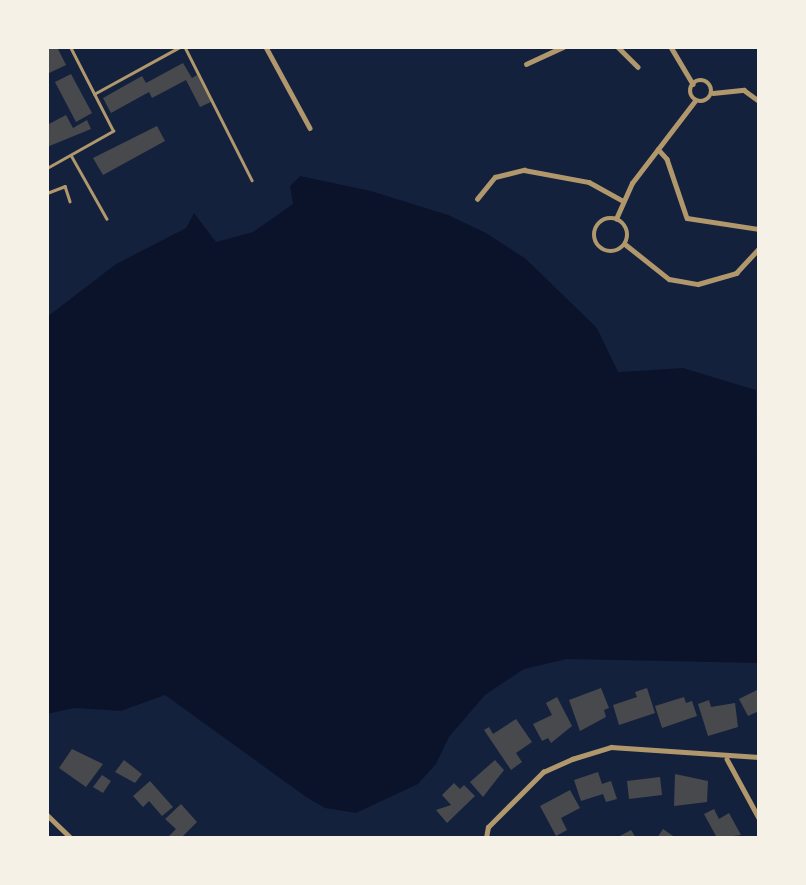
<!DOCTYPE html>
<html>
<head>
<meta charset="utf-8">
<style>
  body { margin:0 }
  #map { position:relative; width:806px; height:885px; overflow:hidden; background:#14213d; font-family:"Fira Sans",sans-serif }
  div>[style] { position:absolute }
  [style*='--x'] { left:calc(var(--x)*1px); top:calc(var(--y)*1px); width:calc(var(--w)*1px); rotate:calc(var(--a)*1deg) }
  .water>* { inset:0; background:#0b132b }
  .building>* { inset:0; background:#48494c }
  .service>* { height:2.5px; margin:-1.25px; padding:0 1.25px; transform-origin:1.25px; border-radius:1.25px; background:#b1986c }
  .minor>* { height:4.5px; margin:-2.25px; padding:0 2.25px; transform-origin:2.25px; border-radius:2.25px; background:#b1986c }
  .minor>.ring { margin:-2.25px; padding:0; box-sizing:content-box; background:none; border:4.5px solid #b1986c; border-radius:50% }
  .tertiary>* { height:5px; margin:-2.5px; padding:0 2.5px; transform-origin:2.5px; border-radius:2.5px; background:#b1986c }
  span { translate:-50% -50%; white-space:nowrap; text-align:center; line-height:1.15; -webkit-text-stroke:7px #f6f1e7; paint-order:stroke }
  .frame { position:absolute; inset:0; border:49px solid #f6f1e7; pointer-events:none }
</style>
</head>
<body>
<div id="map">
  <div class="water">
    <div style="clip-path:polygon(300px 176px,371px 191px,448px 215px,486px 233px,526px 259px,597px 328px,618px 372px,683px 368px,756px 390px,759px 663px,567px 659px,524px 669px,485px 695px,449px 737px,436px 764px,418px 784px,356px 813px,325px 808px,306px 797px,165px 695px,121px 711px,74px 708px,47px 714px,47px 317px,116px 264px,186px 228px,194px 213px,216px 242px,253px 232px,293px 204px,290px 186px)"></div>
  </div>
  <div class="building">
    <div style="clip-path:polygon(57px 47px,66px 65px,47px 74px,47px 50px)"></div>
    <div style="clip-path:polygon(183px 63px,192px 78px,197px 75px,211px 102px,200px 107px,186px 80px,152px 98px,149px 92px,111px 113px,103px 98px,142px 76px,146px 83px)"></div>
    <div style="clip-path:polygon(71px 74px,92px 113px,76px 122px,55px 82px)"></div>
    <div style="clip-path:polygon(66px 115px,73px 128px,87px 120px,91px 129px,47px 147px,47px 125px)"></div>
    <div style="clip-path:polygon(157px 126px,165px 141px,103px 175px,93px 158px)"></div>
    <div style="clip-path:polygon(601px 688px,609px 708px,604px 710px,606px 717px,580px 731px,569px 700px)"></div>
    <div style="clip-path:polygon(647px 688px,655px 713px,619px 725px,613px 705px,637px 697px,635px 692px)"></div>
    <div style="clip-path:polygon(759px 689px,759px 711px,748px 716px,739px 699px)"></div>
    <div style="clip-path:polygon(557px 697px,572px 726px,551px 743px,548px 738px,542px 741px,533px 724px,552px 715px,546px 703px)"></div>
    <div style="clip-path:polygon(684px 697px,686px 703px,692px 701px,697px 716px,662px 728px,655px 706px)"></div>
    <div style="clip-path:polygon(709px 700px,711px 707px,735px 703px,738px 727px,708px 736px,698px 704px)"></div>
    <div style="clip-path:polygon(516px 719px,532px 742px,516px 753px,522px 762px,511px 770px,484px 730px,489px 727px,493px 734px)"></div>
    <div style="clip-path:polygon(72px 749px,103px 764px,86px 787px,59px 768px)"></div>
    <div style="clip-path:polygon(124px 760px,142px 774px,135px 783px,115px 772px)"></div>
    <div style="clip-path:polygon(495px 760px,504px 770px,483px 797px,470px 782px)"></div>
    <div style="clip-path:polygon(598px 772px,602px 784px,611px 781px,617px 799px,606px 802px,603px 794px,581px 801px,574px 780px)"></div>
    <div style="clip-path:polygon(675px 774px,708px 781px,707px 802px,674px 806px)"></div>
    <div style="clip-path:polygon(102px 775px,111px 781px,103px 793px,93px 787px)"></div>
    <div style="clip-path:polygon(660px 777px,662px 795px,629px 799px,627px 781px)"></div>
    <div style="clip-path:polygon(150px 781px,173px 807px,162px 816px,149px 801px,143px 807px,133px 796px)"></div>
    <div style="clip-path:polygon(454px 783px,460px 789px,464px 785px,475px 796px,447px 823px,436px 810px,451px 805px,442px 795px)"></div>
    <div style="clip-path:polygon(570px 790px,580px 808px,561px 818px,567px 830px,556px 836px,540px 806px)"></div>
    <div style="clip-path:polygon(181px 804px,197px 822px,181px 838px,167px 838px,176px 829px,165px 819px)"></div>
    <div style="clip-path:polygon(714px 809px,719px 819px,729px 813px,741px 835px,717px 838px,704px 814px)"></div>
    <div style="clip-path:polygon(663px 829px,676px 838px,657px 838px)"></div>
    <div style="clip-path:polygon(631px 830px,636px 838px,616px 838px)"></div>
  </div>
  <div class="service">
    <div style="--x:185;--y:47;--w:149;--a:63.3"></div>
    <div style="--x:94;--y:94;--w:98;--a:-28.7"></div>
    <div style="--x:71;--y:155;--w:73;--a:60.6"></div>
    <div style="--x:47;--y:168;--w:76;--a:-29.3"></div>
    <div style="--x:113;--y:131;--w:94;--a:-117.1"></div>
    <div style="--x:47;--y:193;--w:19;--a:-21"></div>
    <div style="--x:65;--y:186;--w:16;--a:72"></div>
  </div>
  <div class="minor">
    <div style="--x:266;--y:47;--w:92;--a:61.5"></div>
    <div style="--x:618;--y:47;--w:28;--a:45"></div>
    <div style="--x:671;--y:47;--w:43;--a:59.3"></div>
    <div style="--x:526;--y:64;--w:41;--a:-24.7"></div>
    <div class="ring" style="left:690px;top:80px;width:17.5px;height:17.5px"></div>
    <div style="--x:713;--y:93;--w:31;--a:-6"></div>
    <div style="--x:744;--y:90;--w:19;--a:36"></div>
    <div style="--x:658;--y:149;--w:13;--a:48"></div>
    <div style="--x:667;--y:159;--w:62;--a:71.3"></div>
    <div style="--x:687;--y:218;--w:73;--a:8.7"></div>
    <div style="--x:477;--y:199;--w:28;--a:-51"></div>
    <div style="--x:495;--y:177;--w:30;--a:-14"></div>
    <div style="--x:524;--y:170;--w:66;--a:10.5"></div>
    <div style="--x:589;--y:182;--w:38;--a:29"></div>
    <div class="ring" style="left:594px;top:218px;width:29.5px;height:29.5px"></div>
    <div style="--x:616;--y:219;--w:39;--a:-66"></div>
    <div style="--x:632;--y:183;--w:103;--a:-52.5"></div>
    <div style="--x:625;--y:244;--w:56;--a:38.5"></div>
    <div style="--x:669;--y:279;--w:29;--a:10"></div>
    <div style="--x:698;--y:284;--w:40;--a:-16"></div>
    <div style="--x:736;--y:273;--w:34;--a:-47"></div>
    <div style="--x:727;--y:759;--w:67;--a:61.5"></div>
    <div style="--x:486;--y:838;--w:11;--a:-80"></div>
    <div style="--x:488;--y:827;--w:78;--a:-45"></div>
    <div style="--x:543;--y:772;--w:32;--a:-24"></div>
    <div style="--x:572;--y:759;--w:41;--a:-17.1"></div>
    <div style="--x:611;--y:747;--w:148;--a:3.9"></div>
  </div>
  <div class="tertiary">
    <div style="--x:47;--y:815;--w:33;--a:44"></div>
  </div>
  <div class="frame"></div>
</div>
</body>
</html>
